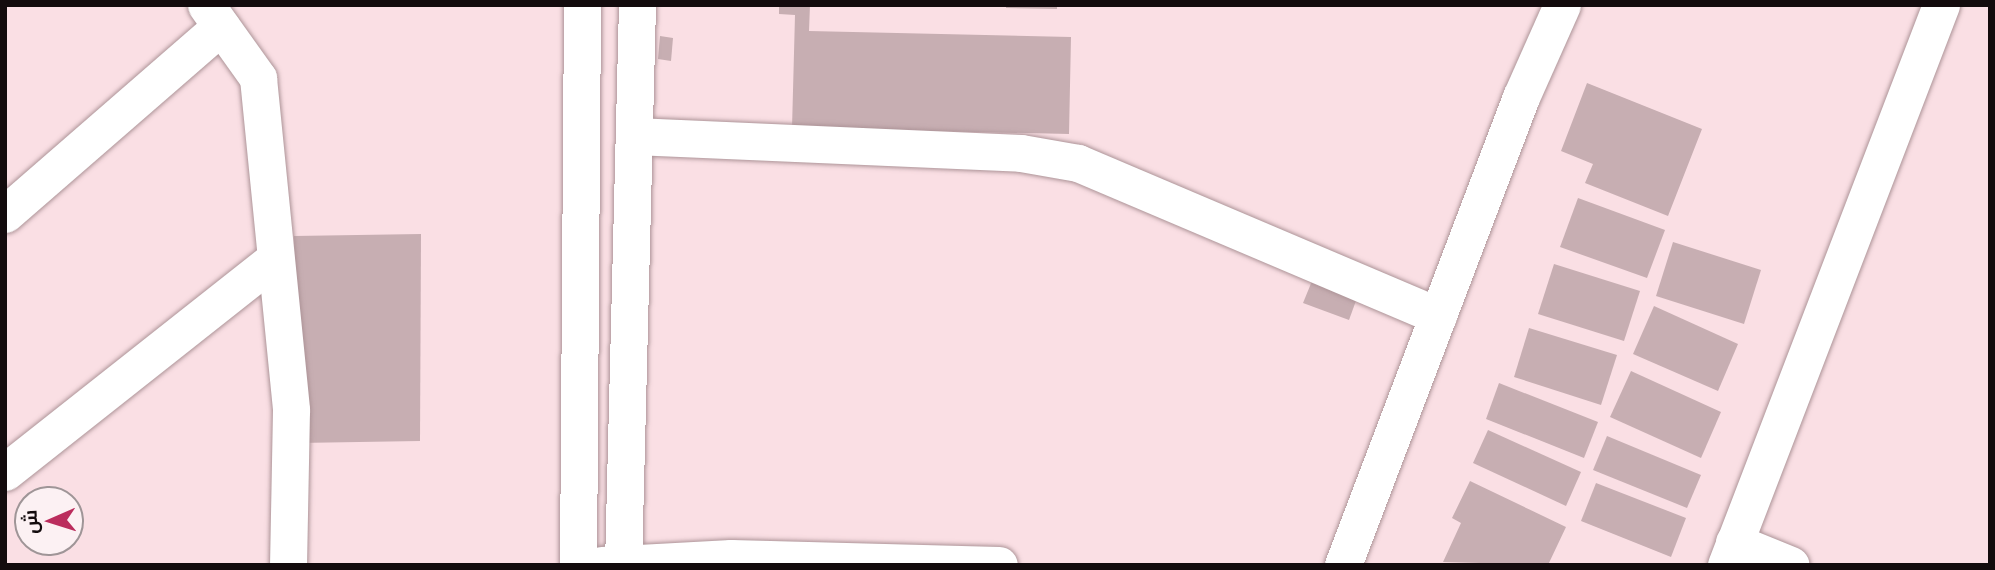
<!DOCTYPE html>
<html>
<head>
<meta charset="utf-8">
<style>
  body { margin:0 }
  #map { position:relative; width:1995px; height:570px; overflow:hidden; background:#fadfe4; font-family:"IBM Plex Sans",Cairo,sans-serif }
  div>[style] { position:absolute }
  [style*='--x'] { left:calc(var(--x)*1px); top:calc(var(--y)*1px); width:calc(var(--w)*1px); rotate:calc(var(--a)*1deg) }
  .building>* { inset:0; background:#c7aeb2 }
  .roads { filter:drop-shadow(0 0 2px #ad9498) drop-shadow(0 0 2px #ad9498) }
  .minor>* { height:37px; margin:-18.5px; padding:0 18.5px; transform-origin:18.5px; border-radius:18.5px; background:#fff }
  span { translate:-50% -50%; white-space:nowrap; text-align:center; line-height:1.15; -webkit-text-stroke:7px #fcf1f3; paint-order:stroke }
  .frame { position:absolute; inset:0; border:7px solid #130b0d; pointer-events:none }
  .north { position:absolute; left:14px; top:486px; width:70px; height:70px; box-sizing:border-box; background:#fcf1f3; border:2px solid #9f9597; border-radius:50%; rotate:267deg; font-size:19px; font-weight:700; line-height:28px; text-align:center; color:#130b0d }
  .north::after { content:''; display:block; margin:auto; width:24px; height:32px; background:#bb2d5d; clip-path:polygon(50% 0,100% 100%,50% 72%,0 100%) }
</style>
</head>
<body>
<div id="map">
  <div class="building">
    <div style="clip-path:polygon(779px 5px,810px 5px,809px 31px,1071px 37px,1069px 134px,792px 128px,795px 15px,779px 14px)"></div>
    <div style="clip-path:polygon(1006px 5px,1057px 5px,1057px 9px,1006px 8px)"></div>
    <div style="clip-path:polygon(660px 36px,673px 38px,671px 61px,658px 59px)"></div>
    <div style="clip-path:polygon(1587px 83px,1702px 129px,1668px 216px,1585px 183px,1593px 164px,1561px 151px)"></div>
    <div style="clip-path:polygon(1578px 198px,1665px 230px,1647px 278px,1560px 247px)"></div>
    <div style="clip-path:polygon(421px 234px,420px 441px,298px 443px,294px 236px)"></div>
    <div style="clip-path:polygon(1673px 242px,1761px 270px,1744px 324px,1656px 296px)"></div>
    <div style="clip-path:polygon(1554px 264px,1640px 291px,1624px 341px,1538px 314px)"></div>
    <div style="clip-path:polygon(1312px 281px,1357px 298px,1349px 320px,1303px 303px)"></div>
    <div style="clip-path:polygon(1654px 306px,1738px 344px,1718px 391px,1633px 354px)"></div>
    <div style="clip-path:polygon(1529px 328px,1617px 355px,1601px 405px,1514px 377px)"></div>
    <div style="clip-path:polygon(1631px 371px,1721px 412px,1701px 458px,1610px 417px)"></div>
    <div style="clip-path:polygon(1499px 383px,1598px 422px,1584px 458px,1486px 419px)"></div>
    <div style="clip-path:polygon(1488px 430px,1581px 472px,1566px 506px,1473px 463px)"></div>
    <div style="clip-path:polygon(1607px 436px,1701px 475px,1687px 508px,1593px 470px)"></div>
    <div style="clip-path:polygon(1470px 481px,1566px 527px,1548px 565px,1443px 562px,1461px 523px,1452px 518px)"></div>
    <div style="clip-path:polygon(1596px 483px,1686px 518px,1671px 557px,1581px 521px)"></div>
  </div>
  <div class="roads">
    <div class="minor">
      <div style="--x:206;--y:5;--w:90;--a:54.5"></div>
      <div style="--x:258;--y:78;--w:334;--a:84.3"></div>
      <div style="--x:291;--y:410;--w:155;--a:91.1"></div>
      <div style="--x:634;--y:136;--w:387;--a:2.5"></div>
      <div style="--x:1021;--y:153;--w:58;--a:10"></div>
      <div style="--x:1078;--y:163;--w:391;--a:23"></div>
      <div style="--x:5;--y:214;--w:286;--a:-41"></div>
      <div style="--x:5;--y:472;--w:344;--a:-38.3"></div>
      <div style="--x:1734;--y:542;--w:61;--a:22"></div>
      <div style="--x:578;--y:565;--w:560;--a:-89.59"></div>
      <div style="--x:602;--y:565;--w:129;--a:-3.1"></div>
      <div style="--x:731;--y:558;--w:268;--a:1.5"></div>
      <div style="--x:623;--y:565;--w:560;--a:-88.57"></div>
      <div style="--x:1343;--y:565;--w:501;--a:-69.18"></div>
      <div style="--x:1521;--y:97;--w:101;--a:-66"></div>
      <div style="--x:1726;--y:565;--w:600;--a:-69"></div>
    </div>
  </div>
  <div class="frame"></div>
  <div class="north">ش</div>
</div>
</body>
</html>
